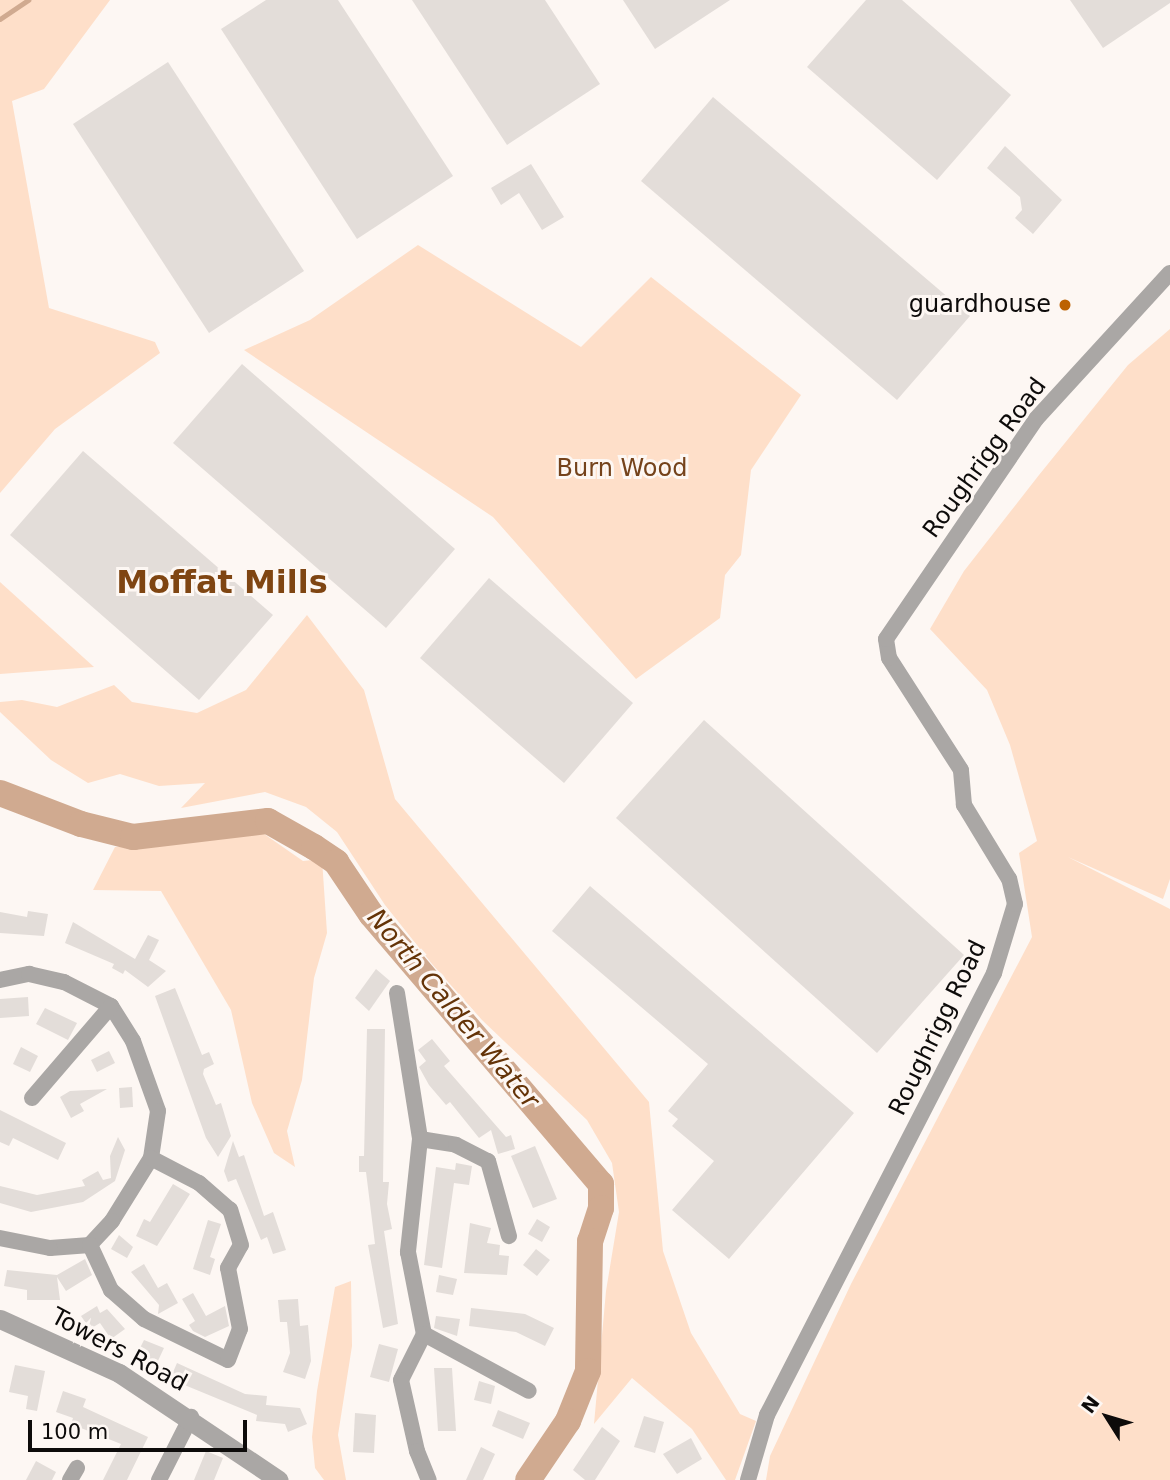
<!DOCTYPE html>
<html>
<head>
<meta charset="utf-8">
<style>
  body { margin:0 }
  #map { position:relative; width:1170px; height:1480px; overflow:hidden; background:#fdf7f3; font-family:"DejaVu Sans",sans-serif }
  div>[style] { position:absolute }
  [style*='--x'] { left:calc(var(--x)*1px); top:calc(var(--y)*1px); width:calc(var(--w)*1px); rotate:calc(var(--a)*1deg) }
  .green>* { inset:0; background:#fedfc9 }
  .stream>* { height:4.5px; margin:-2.25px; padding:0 2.25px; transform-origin:2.25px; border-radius:2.25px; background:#d0aa90 }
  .river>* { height:26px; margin:-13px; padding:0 13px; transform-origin:13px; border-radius:13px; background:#d0aa90 }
  .building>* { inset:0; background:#e3ddd9 }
  .minor>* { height:16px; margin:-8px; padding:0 8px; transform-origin:8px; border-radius:8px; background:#aaa7a5 }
  .tertiary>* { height:19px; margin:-9.5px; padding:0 9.5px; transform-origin:9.5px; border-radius:9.5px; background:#aaa7a5 }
  .dots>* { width:19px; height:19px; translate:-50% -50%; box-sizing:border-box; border:4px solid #fdf7f3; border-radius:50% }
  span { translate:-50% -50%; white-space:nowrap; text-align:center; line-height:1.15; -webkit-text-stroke:6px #fdf7f3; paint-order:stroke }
  .poi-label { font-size:24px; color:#0d0b0a }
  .right { translate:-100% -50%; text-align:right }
  .street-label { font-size:24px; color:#0d0b0a }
  .park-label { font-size:24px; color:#75431b }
  .water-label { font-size:26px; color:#643307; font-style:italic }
  .district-label { font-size:32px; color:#7f4512; font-weight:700 }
  .north { position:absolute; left:1072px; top:1382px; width:70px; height:70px; -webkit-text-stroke:5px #fdf7f3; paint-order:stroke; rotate:307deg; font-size:19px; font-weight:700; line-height:28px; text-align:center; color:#0d0b0a }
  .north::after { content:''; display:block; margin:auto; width:24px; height:32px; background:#0d0b0a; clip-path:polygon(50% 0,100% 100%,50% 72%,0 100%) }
  .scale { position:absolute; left:28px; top:1420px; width:219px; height:32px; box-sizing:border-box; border:4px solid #0d0b0a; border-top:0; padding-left:9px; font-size:21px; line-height:24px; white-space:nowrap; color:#0d0b0a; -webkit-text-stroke:5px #fdf7f3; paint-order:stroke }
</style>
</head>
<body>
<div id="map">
  <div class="green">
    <div style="clip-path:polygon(0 0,110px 0,44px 89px,12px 101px,49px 308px,155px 342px,160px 353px,55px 429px,0 493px)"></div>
    <div style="clip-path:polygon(418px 245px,581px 347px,651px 277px,801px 395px,751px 470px,741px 555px,725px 575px,720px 618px,636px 679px,493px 517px,244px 350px,310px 320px)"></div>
    <div style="clip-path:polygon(1170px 329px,1170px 879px,1163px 899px,1068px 857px,1170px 909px,1170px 1480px,766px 1480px,770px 1456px,851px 1284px,1032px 937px,1019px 853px,1037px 841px,1010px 745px,987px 690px,930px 629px,964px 571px,1039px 475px,1128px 365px)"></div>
    <div style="clip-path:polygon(0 582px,94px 667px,0 674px)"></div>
    <div style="clip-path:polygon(307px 615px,364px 690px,395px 799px,649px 1102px,663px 1251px,691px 1333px,740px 1414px,756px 1421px,735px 1480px,726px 1480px,692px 1429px,632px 1378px,594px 1424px,606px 1291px,619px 1212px,612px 1163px,587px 1120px,482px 1020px,432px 964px,385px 905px,337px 832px,306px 807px,265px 792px,181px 808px,205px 783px,159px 786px,120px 774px,88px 783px,51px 760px,0 712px,0 702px,22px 700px,57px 707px,114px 685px,132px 702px,197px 713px,246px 690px)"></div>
    <div style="clip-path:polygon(257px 829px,303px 861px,322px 859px,327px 933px,314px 978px,302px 1080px,287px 1131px,295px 1167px,274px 1153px,252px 1103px,231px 1010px,161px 891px,93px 890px,115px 847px,193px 842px)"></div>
    <div style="clip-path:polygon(351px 1281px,352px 1346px,338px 1435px,346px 1480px,324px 1480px,315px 1468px,312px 1437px,317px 1391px,335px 1287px)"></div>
  </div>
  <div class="stream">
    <div style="--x:0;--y:19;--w:34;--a:-34"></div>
  </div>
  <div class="river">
    <div style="--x:0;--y:793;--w:87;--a:20.9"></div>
    <div style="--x:81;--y:824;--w:54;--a:14"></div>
    <div style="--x:133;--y:837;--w:136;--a:-6.8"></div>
    <div style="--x:268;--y:821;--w:53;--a:29.5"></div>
    <div style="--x:314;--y:847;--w:27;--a:34"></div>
    <div style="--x:336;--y:862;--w:63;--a:56.1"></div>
    <div style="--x:371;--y:914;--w:355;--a:49.6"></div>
    <div style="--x:601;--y:1184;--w:24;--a:90"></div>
    <div style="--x:601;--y:1208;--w:35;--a:108"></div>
    <div style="--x:590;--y:1241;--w:130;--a:90.9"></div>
    <div style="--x:588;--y:1371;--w:54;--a:111.8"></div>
    <div style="--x:568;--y:1421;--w:71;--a:124.1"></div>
  </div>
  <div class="building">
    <div style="clip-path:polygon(266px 0,338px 0,453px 176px,357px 239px,221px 29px)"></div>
    <div style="clip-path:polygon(412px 0,545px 0,600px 84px,507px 145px)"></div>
    <div style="clip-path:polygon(623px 0,730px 0,655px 49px)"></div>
    <div style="clip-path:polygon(866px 0,902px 0,1011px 95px,937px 180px,807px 67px)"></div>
    <div style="clip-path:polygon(1070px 0,1170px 0,1170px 3px,1103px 48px)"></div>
    <div style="clip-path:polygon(168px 62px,304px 271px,209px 333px,73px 124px)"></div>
    <div style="clip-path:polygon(713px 97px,970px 316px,897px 400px,641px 181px)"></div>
    <div style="clip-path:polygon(1005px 146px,1062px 200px,1033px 234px,1015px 218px,1022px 210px,1020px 197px,987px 168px)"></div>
    <div style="clip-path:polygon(531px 164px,564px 217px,542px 230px,519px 193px,501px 205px,491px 188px)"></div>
    <div style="clip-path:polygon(242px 364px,455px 549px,386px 628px,173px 443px)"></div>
    <div style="clip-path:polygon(83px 451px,273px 615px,199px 700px,10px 535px)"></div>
    <div style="clip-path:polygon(489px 578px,633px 703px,564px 783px,420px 658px)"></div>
    <div style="clip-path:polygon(704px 720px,964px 955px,877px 1053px,616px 818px)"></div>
    <div style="clip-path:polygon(590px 886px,854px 1113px,729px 1259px,672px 1210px,714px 1161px,672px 1126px,678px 1119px,668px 1111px,708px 1064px,552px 931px)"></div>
    <div style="clip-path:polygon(28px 911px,48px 914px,44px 936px,0 933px,0 912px,27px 917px)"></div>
    <div style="clip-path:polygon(73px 922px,135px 959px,148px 935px,159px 940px,149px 960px,166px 971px,148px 987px,125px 970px,123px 974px,112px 968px,114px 964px,65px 943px)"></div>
    <div style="clip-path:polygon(376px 969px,390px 981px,369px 1011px,355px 998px)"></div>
    <div style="clip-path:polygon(175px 988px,202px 1055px,209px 1052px,214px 1064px,204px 1069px,203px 1074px,216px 1105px,221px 1103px,231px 1136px,218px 1157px,206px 1138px,155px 996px)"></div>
    <div style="clip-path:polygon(28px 997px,29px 1016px,0 1018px,0 999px)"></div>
    <div style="clip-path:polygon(45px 1008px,77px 1023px,68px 1040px,36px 1024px)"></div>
    <div style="clip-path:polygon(367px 1029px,385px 1029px,383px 1182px,389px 1182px,387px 1204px,392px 1229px,384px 1231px,398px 1324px,383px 1328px,368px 1245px,375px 1244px,366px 1172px,359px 1172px,359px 1156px,364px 1156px)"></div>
    <div style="clip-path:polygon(432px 1039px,450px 1061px,444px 1066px,506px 1137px,511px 1135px,515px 1149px,498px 1154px,491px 1130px,479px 1138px,450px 1102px,446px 1105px,429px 1085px,419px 1067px,426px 1061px,418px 1050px)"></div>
    <div style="clip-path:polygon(21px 1047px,38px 1056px,30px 1072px,13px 1064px)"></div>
    <div style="clip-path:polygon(109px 1051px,115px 1063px,97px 1072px,91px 1060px)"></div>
    <div style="clip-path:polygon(132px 1087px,133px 1107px,120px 1108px,119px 1088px)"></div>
    <div style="clip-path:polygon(107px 1089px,80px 1104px,84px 1111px,71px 1118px,60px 1097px,70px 1091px)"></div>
    <div style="clip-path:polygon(0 1110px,66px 1143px,58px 1160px,13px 1138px,9px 1146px,0 1142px)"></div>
    <div style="clip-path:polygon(118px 1137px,125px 1150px,115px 1181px,83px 1202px,31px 1212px,0 1203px,0 1186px,37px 1195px,85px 1186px,82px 1180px,98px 1171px,103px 1180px,111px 1178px,110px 1156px)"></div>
    <div style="clip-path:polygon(233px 1141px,239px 1157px,244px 1155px,264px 1216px,273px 1212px,286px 1250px,273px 1254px,267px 1237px,261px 1240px,236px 1179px,228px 1182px,224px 1171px)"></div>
    <div style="clip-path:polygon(535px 1146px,557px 1199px,533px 1208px,511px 1156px)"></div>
    <div style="clip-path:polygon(456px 1163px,472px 1166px,469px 1185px,454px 1183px,442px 1268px,424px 1265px,436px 1167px,455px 1170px)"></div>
    <div style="clip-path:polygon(173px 1184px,190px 1194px,157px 1246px,136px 1236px,144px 1219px,150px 1222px)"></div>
    <div style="clip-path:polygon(537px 1219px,550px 1227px,542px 1242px,528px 1234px)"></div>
    <div style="clip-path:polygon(208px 1220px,221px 1224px,210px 1257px,215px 1259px,210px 1275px,193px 1269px)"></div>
    <div style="clip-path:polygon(470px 1223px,491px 1228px,487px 1243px,500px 1245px,499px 1255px,509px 1256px,507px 1275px,464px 1273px)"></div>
    <div style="clip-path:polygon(119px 1235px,133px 1247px,127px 1258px,111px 1249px)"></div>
    <div style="clip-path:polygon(536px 1249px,550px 1260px,537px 1276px,523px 1265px)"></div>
    <div style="clip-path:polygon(85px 1259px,92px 1275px,66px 1291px,57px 1277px,60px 1300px,27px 1300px,27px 1290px,4px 1286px,7px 1270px,57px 1275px)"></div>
    <div style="clip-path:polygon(144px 1264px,158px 1288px,167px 1283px,178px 1303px,158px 1314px,159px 1305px,131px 1272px)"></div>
    <div style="clip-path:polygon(439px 1275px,457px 1279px,453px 1295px,436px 1292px)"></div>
    <div style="clip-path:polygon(193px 1293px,206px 1316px,225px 1306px,229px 1326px,205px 1337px,193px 1331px,189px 1325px,195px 1321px,182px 1299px)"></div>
    <div style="clip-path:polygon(298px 1299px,300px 1326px,308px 1325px,311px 1361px,305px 1379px,283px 1372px,290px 1353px,287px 1322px,280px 1322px,278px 1300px)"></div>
    <div style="clip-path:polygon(97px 1306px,100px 1313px,107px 1309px,125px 1329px,111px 1339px,100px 1323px,90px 1329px,81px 1316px)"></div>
    <div style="clip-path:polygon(471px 1308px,525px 1314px,554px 1328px,545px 1346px,516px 1332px,469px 1326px)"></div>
    <div style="clip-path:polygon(436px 1316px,460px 1319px,457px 1336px,434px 1328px)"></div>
    <div style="clip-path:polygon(144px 1340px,164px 1348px,156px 1365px,136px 1356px)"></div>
    <div style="clip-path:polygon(379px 1344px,398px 1349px,389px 1382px,370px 1377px)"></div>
    <div style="clip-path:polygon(177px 1363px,245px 1394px,267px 1396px,266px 1405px,300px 1408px,307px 1424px,288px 1432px,285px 1424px,256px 1421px,257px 1415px,170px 1379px)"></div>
    <div style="clip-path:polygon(15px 1365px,45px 1371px,37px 1411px,26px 1409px,28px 1396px,9px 1392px)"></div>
    <div style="clip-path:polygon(434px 1368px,452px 1368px,456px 1431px,438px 1431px)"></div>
    <div style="clip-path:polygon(479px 1381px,495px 1386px,491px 1404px,474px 1400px)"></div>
    <div style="clip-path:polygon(63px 1391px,86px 1399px,83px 1407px,148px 1437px,127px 1480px,103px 1480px,121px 1444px,71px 1424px,73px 1418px,56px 1412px)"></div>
    <div style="clip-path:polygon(498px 1410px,530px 1423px,523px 1439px,492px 1426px)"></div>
    <div style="clip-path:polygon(355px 1413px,376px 1415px,374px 1453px,353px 1452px)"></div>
    <div style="clip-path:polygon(644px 1416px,664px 1422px,655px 1453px,634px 1447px)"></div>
    <div style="clip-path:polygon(602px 1427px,620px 1441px,595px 1480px,585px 1480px,573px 1470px)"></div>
    <div style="clip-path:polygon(691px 1438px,702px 1459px,677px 1474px,663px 1454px)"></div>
    <div style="clip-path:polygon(481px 1447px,495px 1454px,483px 1480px,466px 1480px)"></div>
    <div style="clip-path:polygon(206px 1451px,223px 1458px,214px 1480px,194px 1480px)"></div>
    <div style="clip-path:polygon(36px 1461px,56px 1472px,52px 1480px,26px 1480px)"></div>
  </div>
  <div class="minor">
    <div style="--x:0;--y:980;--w:30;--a:-12"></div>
    <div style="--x:29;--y:974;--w:36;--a:13"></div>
    <div style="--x:64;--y:982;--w:53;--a:27.1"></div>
    <div style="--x:111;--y:1006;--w:41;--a:57.8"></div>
    <div style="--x:133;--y:1041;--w:74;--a:70.3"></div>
    <div style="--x:158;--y:1111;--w:48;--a:98.5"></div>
    <div style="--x:151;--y:1158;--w:74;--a:121.8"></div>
    <div style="--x:112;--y:1221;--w:33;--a:133"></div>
    <div style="--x:90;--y:1245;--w:40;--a:175.7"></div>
    <div style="--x:50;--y:1248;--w:51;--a:-168.7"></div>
    <div style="--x:397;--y:993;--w:148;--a:81"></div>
    <div style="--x:420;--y:1139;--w:114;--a:96.1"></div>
    <div style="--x:408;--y:1252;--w:84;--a:79"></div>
    <div style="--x:424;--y:1334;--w:51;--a:116.6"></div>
    <div style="--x:401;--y:1380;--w:73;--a:77.3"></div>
    <div style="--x:417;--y:1451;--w:31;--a:68"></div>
    <div style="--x:32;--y:1098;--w:121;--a:-49.3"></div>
    <div style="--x:420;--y:1139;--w:36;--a:9"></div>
    <div style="--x:456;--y:1145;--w:36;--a:27"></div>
    <div style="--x:488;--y:1161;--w:78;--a:74.4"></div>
    <div style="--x:90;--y:1245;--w:50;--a:65"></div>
    <div style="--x:111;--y:1290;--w:44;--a:41.3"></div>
    <div style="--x:144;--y:1319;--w:93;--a:26"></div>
    <div style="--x:228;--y:1360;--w:33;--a:-69"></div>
    <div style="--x:240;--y:1329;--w:62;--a:-101.1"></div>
    <div style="--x:228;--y:1268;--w:26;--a:-61"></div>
    <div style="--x:241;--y:1245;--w:37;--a:-107"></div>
    <div style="--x:230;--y:1210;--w:41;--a:-138.9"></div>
    <div style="--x:199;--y:1183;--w:54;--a:-152.5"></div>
    <div style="--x:424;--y:1334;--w:119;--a:28.5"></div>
    <div style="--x:70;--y:1480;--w:14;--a:-60"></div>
    <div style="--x:159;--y:1480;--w:71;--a:-63.1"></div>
    <div style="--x:748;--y:1480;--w:68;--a:-73.7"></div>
    <div style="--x:767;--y:1415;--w:497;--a:-62.8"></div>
    <div style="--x:994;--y:973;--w:72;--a:-73.1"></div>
    <div style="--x:1015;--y:904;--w:26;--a:-103"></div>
    <div style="--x:1009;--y:879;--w:87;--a:-121.3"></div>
    <div style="--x:964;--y:805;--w:35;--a:-95"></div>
    <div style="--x:961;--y:770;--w:133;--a:-122.7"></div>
    <div style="--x:889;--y:658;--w:19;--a:-99"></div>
    <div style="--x:886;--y:639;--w:266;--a:-55.7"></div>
    <div style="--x:1036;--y:419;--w:198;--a:-47.5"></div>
  </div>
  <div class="tertiary">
    <div style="--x:0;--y:1319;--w:131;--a:24.4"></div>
    <div style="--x:119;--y:1373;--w:192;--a:33.8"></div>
  </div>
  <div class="dots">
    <div style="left:1065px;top:305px;background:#bc6200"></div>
  </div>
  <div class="poi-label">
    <span class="right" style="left:1051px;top:305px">guardhouse</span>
  </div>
  <div class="street-label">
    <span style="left:985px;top:458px;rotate:-54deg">Roughrigg Road</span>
    <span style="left:938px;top:1028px;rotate:-64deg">Roughrigg Road</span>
    <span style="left:119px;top:1350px;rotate:28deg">Towers Road</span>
  </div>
  <div class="park-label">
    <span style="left:622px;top:469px">Burn Wood</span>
  </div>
  <div class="water-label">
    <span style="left:453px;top:1009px;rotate:50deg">North Calder Water</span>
  </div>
  <div class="district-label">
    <span style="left:222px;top:582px">Moffat Mills</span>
  </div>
  <div class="north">N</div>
  <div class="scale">100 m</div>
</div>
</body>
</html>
